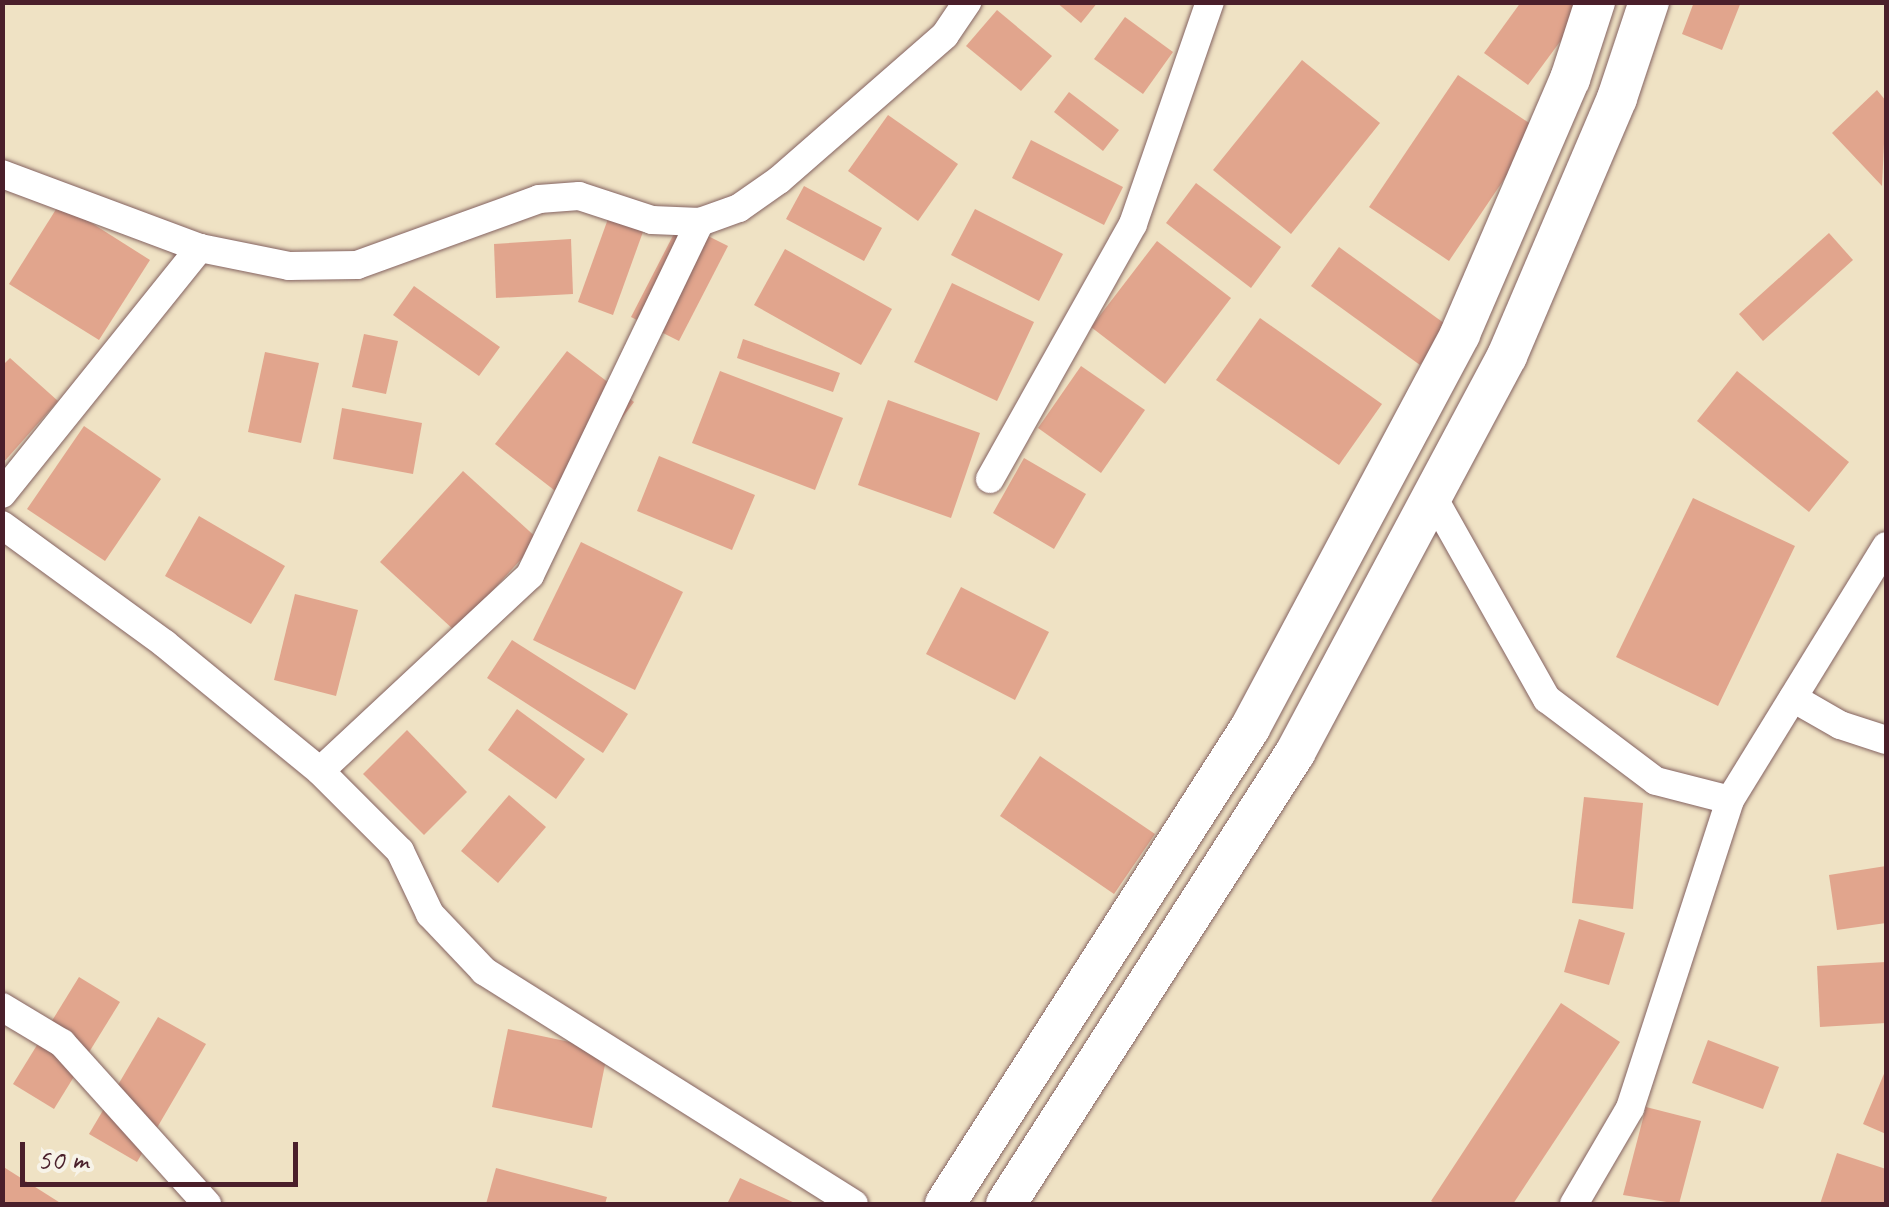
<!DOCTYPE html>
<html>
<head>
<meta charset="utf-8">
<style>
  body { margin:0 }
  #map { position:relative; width:1889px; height:1207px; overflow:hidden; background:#efe2c4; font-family:Caveat,sans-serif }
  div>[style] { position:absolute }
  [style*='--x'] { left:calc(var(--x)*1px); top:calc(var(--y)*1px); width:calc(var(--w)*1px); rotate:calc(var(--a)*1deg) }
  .building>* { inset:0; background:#e1a58d }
  .roads { filter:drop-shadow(0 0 2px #846361) drop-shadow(0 0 2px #846361) }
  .minor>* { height:28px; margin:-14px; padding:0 14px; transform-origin:14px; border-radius:14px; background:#fff }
  .secondary>* { height:40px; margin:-20px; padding:0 20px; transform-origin:20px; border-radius:20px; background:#fff }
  span { translate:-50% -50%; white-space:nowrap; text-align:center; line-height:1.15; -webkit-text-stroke:10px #f7f3e8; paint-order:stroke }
  .frame { position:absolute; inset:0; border:5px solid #4a1f2b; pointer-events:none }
  .scale { position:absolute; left:20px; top:1142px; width:278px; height:45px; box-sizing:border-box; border:5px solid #4a1f2b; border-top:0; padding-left:12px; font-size:30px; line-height:35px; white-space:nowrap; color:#4a1f2b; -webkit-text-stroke:8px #f7f3e8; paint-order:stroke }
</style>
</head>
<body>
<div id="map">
  <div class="building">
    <div style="clip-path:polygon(1056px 2px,1098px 2px,1081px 23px)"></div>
    <div style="clip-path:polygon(1521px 2px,1570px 2px,1582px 12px,1528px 85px,1484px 53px)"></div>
    <div style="clip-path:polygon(1694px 2px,1741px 2px,1722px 50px,1682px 34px)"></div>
    <div style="clip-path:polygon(997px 10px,1052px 56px,1021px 91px,966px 46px)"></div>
    <div style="clip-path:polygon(1125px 17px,1173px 52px,1143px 94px,1094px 59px)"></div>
    <div style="clip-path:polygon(1302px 60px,1380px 123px,1291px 234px,1213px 170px)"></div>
    <div style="clip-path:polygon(1458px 75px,1538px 129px,1449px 261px,1369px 207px)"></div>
    <div style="clip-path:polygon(1877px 90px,1886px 101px,1882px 186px,1832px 133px)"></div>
    <div style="clip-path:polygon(1069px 92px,1119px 130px,1103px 151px,1054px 112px)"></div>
    <div style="clip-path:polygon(888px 115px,958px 164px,918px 221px,848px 171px)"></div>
    <div style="clip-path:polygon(1031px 140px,1123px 187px,1104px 225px,1012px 178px)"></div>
    <div style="clip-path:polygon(1196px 183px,1281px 247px,1251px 288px,1166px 223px)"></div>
    <div style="clip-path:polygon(804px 186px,882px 228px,864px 261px,786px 219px)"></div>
    <div style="clip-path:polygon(60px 203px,150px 260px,99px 340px,9px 284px)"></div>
    <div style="clip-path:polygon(975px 209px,1063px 254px,1039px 301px,951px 255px)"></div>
    <div style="clip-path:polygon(609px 216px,644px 229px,613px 315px,578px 302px)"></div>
    <div style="clip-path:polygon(680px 222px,728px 246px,679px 341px,631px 317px)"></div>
    <div style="clip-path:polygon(1829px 233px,1853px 260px,1763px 341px,1739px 314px)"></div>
    <div style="clip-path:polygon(571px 239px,573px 294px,496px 298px,494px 244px)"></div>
    <div style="clip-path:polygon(1157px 241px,1231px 298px,1165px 384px,1091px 327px)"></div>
    <div style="clip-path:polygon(1339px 247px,1448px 326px,1420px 365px,1311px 286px)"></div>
    <div style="clip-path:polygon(785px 249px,892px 309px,861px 365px,754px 305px)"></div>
    <div style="clip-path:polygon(952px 283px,1034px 322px,997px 401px,914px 362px)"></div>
    <div style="clip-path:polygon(414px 286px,500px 347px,479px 376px,393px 315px)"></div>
    <div style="clip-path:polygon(1260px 318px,1382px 404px,1339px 465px,1216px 380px)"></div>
    <div style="clip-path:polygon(364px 334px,398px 341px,386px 394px,352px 387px)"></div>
    <div style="clip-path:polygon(743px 339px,840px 373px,833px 392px,737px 358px)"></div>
    <div style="clip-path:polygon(567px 351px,634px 402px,563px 497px,495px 444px)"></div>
    <div style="clip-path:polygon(265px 352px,319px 363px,301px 443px,248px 432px)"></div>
    <div style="clip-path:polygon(10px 358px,58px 401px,2px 464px,2px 366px)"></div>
    <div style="clip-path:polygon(1081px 366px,1145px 410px,1101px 473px,1038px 428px)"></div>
    <div style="clip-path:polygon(720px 371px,843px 418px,815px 490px,692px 443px)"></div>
    <div style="clip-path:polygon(1737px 371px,1849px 462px,1809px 512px,1697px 421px)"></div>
    <div style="clip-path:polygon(888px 400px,980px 433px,951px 518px,858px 485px)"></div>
    <div style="clip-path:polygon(342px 408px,422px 423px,413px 474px,333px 459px)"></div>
    <div style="clip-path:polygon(84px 426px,161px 479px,105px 561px,27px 509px)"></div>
    <div style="clip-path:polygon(659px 456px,755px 495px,732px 550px,637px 511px)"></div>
    <div style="clip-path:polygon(1024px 458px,1086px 494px,1054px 549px,993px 513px)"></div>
    <div style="clip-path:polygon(463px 471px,539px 540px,455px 631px,380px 562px)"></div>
    <div style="clip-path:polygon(1693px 498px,1795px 546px,1718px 706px,1616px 657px)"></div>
    <div style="clip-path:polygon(199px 516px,285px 566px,251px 624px,165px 576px)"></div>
    <div style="clip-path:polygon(581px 542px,683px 592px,635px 690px,533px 640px)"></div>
    <div style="clip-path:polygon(961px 587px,1049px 632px,1015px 700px,926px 654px)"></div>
    <div style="clip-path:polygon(295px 594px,358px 610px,336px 696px,274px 680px)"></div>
    <div style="clip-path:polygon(512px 640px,628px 714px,603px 753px,487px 678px)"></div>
    <div style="clip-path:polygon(517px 709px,585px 759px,556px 799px,488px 750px)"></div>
    <div style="clip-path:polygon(407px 730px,467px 792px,424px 835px,363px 774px)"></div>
    <div style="clip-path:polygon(1040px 756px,1155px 834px,1114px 894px,1000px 816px)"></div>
    <div style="clip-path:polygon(509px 795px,546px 827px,498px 883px,461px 851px)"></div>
    <div style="clip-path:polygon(1584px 797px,1643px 803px,1633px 909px,1572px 903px)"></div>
    <div style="clip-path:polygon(1886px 866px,1886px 923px,1837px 930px,1829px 875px)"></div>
    <div style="clip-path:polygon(1579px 919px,1625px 933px,1609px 985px,1564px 972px)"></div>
    <div style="clip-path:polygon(1886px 962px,1886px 1023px,1820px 1027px,1817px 966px)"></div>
    <div style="clip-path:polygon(79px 977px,120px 1002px,54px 1109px,13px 1084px)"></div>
    <div style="clip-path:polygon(1561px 1003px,1620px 1042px,1513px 1204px,1436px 1204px,1431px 1201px)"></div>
    <div style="clip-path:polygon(158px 1017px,206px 1044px,137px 1162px,89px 1134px)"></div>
    <div style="clip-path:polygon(508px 1029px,608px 1050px,592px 1128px,492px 1107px)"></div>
    <div style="clip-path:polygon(1708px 1040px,1779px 1067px,1763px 1109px,1692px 1083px)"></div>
    <div style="clip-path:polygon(1886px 1069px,1886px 1134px,1863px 1124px)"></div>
    <div style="clip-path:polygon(1646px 1107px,1701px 1121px,1679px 1204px,1623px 1195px)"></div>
    <div style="clip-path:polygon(1837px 1153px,1886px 1169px,1886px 1204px,1820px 1204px)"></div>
    <div style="clip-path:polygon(2px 1166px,62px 1204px,2px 1204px)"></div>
    <div style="clip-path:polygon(496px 1168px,607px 1197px,605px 1204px,486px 1204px)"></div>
    <div style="clip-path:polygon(740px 1178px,797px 1204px,727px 1204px)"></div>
  </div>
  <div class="roads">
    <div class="minor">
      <div style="--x:2;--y:174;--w:211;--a:20.5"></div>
      <div style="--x:200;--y:248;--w:91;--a:11.4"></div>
      <div style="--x:289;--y:266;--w:68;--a:-0.8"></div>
      <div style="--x:357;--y:265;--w:194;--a:-19.9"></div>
      <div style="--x:539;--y:199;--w:40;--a:-4.3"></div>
      <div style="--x:579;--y:196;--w:77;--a:18.2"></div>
      <div style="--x:652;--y:220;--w:48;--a:2.4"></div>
      <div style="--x:700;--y:222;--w:41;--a:-19.7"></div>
      <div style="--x:739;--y:208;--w:49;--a:-35"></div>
      <div style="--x:779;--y:180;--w:220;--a:-41.1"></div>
      <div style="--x:945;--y:35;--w:40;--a:-56"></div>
      <div style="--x:990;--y:479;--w:292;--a:-60.7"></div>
      <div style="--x:1133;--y:224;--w:235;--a:-70.9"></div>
      <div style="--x:2;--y:494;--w:316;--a:-51.2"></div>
      <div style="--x:1433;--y:497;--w:232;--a:60.6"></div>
      <div style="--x:1547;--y:699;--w:136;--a:37"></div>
      <div style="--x:1656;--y:781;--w:76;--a:14.4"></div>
      <div style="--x:2;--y:525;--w:202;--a:36.1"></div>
      <div style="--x:165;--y:644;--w:200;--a:39.3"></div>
      <div style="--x:320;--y:771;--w:113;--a:45"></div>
      <div style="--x:400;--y:851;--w:70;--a:64.5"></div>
      <div style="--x:430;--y:914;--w:79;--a:46.5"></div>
      <div style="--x:484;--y:971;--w:437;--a:32.2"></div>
      <div style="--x:1793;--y:698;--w:54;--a:29.9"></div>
      <div style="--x:1840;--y:725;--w:48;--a:18.1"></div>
      <div style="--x:320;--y:771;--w:287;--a:-43"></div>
      <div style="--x:530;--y:575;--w:392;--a:-64.3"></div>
      <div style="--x:2;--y:1007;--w:70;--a:31"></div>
      <div style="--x:62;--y:1043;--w:217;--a:48"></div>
      <div style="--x:1574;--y:1204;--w:111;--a:-59.7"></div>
      <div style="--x:1630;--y:1108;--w:324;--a:-72"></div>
      <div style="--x:1730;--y:800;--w:298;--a:-58.4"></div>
    </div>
    <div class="secondary">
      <div style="--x:945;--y:1204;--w:565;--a:-57.35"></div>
      <div style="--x:1250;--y:728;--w:446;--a:-61.9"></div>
      <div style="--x:1460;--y:334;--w:278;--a:-66.7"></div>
      <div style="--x:1570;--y:79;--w:81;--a:-72"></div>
      <div style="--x:1006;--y:1204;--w:536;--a:-57.35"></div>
      <div style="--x:1295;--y:753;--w:450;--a:-61.9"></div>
      <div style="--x:1507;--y:356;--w:280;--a:-66.9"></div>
      <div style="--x:1617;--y:98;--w:101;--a:-71.6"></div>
    </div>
  </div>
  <div class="frame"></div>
  <div class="scale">50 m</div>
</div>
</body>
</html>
